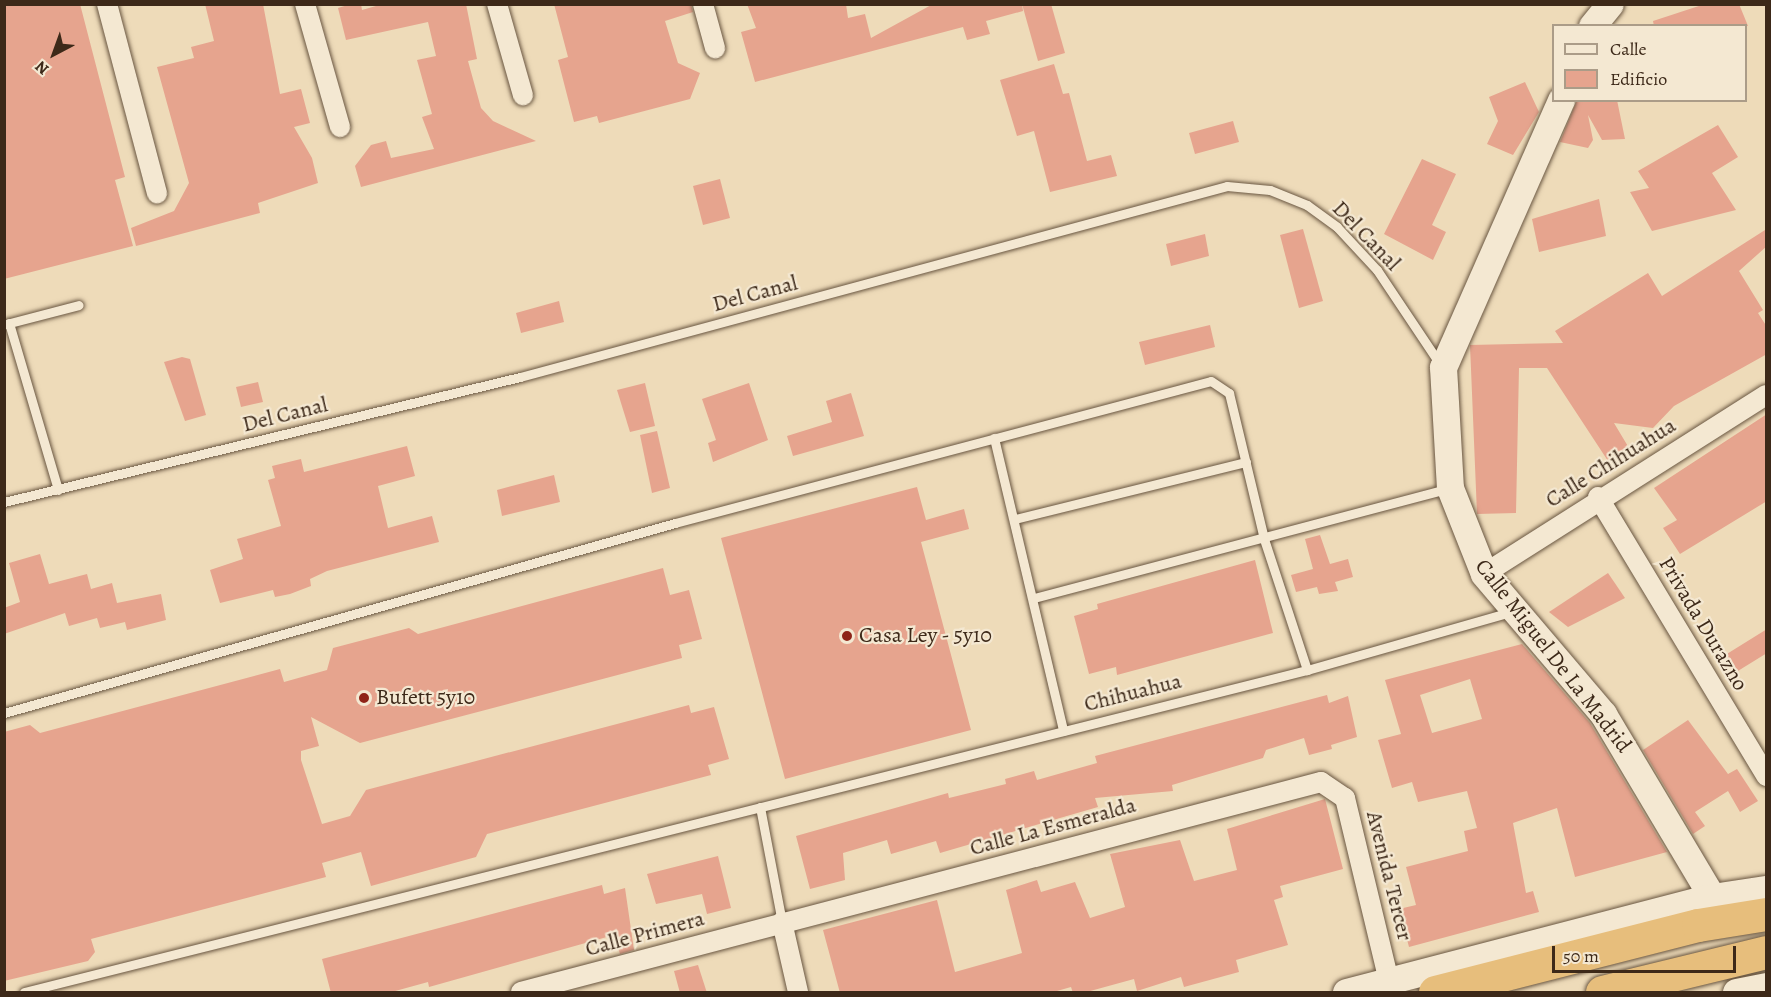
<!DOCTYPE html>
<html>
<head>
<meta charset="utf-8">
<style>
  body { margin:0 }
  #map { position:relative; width:1771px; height:997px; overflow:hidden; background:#eedbb9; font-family:Alegreya,serif }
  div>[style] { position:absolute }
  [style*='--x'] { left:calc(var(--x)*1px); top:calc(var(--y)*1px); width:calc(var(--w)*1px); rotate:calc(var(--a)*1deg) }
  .building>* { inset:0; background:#e6a48e }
  .roads { filter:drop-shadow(0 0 2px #695641) drop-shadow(0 0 2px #695641) }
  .lane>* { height:9px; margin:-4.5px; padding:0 4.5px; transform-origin:4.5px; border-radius:4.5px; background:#f4e8d2 }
  .street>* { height:20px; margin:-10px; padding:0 10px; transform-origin:10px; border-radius:10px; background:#f4e8d2 }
  .secondary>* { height:27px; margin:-13.5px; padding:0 13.5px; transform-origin:13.5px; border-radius:13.5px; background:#f4e8d2 }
  .highway>* { height:33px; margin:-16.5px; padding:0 16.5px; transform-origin:16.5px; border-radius:16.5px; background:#e7be7c }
  .dots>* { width:16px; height:16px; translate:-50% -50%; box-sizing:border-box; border:3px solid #f4e8d2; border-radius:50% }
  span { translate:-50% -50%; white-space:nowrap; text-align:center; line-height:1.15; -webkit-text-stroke:4.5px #f4e8d2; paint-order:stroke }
  .street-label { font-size:22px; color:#3d2919 }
  .poi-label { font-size:22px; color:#3d2919 }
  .left { translate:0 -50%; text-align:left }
  .frame { position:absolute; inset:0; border:6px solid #3d2919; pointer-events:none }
  .legend { position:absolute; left:1552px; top:24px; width:195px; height:78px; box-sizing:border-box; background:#f4e8d2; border:2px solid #ab9c88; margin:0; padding:8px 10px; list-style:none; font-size:18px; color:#3d2919 }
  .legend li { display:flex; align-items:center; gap:12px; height:30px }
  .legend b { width:30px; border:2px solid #ab9c88 }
  .north { position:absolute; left:24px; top:24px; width:60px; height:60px; -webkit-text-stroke:4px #f4e8d2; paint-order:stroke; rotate:221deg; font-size:16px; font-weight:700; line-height:24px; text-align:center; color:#3d2919 }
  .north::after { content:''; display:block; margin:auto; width:21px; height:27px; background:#3d2919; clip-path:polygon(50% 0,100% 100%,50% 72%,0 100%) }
  .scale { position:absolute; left:1552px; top:946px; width:184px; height:27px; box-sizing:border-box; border:3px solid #3d2919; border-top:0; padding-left:8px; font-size:18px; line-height:21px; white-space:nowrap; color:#3d2919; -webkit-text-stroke:4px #f4e8d2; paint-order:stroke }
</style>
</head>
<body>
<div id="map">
  <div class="building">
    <div style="clip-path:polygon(4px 4px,80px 4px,125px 177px,115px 180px,133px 246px,4px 279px)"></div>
    <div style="clip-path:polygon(205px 4px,263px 4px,280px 94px,301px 89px,310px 123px,294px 127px,312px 158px,318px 183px,258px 203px,260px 213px,136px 246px,131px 228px,174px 211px,189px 183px,157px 67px,194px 58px,191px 47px,214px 41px)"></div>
    <div style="clip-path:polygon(351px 4px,361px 4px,362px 10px,383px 4px,466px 4px,477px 59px,468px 61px,481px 108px,493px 121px,536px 141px,361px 187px,355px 166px,371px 145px,386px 141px,391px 158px,434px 149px,422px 117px,432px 114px,417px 60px,436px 56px,428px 22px,346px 40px,338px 8px)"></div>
    <div style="clip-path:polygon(554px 4px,691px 4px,693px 12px,665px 21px,678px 63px,700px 73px,690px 99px,599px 123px,597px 116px,574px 122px,558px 60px,568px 57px)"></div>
    <div style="clip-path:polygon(747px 4px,846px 4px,848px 18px,865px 14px,871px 38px,933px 4px,1022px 4px,1023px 11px,986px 21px,990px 34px,967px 40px,963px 27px,755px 82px,741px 32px,756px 28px)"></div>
    <div style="clip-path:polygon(1022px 4px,1051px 4px,1065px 53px,1038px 61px)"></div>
    <div style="clip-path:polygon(1705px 4px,1739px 4px,1748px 26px,1654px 26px,1653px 21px)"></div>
    <div style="clip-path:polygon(1054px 64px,1063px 94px,1069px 93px,1087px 161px,1111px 155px,1117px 176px,1050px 192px,1034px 131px,1017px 136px,1000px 80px)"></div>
    <div style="clip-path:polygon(1525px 82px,1539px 112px,1513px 155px,1487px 144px,1498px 121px,1489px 97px)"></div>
    <div style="clip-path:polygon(1577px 100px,1617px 100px,1625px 139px,1602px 140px,1588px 115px,1593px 140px,1588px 148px,1560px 142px)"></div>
    <div style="clip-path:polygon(1233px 121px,1239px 142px,1195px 154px,1189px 133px)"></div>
    <div style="clip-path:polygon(1718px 125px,1738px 157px,1712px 173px,1736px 210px,1652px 231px,1630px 192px,1649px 188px,1638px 171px)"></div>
    <div style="clip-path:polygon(1422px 159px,1456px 174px,1432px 225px,1446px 232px,1433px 260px,1384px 234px)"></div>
    <div style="clip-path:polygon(720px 179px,730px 218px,703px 225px,693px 186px)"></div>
    <div style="clip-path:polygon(1599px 199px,1606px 236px,1539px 252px,1532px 219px)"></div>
    <div style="clip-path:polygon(1303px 229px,1323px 301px,1299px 308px,1280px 235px)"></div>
    <div style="clip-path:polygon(1765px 230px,1767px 246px,1739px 271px,1763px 310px,1758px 313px,1767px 327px,1767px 354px,1674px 406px,1653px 428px,1614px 423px,1629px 448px,1608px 461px,1547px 368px,1519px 368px,1516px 513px,1477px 514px,1470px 345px,1563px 343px,1555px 331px,1648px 273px,1662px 296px)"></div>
    <div style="clip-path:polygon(1205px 234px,1209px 256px,1171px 266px,1166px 244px)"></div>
    <div style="clip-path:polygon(559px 301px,564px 322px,521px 333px,516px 313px)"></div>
    <div style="clip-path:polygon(1210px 325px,1215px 347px,1145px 365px,1139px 342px)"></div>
    <div style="clip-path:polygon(182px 357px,190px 359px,206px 415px,185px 421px,164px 362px)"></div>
    <div style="clip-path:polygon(258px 382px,263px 402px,241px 407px,236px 387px)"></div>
    <div style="clip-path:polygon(645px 383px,655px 426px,630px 432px,617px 390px)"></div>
    <div style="clip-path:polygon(749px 383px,768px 440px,713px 462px,708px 443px,716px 440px,702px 399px)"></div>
    <div style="clip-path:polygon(851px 393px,864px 436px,793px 456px,787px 436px,832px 422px,826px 401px)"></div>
    <div style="clip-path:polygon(1767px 414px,1767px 501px,1680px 554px,1663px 528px,1677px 520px,1654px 488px)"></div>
    <div style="clip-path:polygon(657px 431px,670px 488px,652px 493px,640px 435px)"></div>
    <div style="clip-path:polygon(407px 446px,415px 476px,378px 486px,388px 528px,432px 516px,439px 542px,327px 571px,310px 579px,311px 586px,290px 594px,275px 597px,273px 590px,220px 603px,210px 570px,243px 559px,237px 539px,281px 526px,268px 480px,275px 478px,272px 466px,301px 459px,304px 472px)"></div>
    <div style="clip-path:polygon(554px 475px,560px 502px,502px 516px,497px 490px)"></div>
    <div style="clip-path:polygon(917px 487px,926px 520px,964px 509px,969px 529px,921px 542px,971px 730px,785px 779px,721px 538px)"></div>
    <div style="clip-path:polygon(1320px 535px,1330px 564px,1348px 559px,1353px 577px,1335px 582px,1338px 591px,1319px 594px,1317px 587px,1296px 592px,1291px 575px,1313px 569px,1305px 539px)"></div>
    <div style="clip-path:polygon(40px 554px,49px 584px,87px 574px,91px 589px,112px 583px,117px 603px,161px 594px,166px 620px,127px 630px,125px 622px,100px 628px,97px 618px,69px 626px,65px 613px,4px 634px,4px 608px,20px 602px,9px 563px)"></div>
    <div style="clip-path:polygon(1255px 560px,1273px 633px,1117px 675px,1116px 667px,1089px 674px,1074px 616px,1098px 609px,1097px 604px)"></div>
    <div style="clip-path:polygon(663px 568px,670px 595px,689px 590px,702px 639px,679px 645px,682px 658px,360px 743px,311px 717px,319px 746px,301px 751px,301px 760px,322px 824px,350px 816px,366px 790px,689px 705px,691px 713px,714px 707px,729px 759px,708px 765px,711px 775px,487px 834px,476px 857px,371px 886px,361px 852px,322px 863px,326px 877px,91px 939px,95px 952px,88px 961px,4px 981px,4px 732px,30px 725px,40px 733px,280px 669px,284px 682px,327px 670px,333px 648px,409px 628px,418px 634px)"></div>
    <div style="clip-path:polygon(1608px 573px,1625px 598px,1568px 627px,1549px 612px)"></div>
    <div style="clip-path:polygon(1767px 629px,1767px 653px,1733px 674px,1722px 657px)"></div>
    <div style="clip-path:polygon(evenodd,1522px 644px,1590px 723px,1667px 852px,1575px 877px,1557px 808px,1513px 823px,1526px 893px,1533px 891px,1539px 912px,1409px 947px,1399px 909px,1416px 905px,1406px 867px,1468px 851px,1464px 831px,1477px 828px,1467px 791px,1418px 802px,1412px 782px,1392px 788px,1378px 740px,1401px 734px,1385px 680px,1522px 644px,1470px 679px,1482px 719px,1432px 733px,1420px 695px,1470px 679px)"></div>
    <div style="clip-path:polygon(1327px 695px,1329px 703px,1348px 696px,1357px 737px,1331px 745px,1332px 749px,1309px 755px,1304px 738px,1266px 750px,1263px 758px,1172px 785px,1173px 791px,1095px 798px,1098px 807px,940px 853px,936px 841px,891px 854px,887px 840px,843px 853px,845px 880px,810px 889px,796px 836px,948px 793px,949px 798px,1006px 784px,1005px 779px,1034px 771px,1037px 780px,1097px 763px,1095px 756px)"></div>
    <div style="clip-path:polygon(1688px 720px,1728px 774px,1737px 769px,1758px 801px,1740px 812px,1728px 791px,1695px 812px,1705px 826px,1693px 834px,1643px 750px)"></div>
    <div style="clip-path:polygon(1325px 799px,1343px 869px,1280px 886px,1283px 897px,1274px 900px,1288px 945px,1236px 960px,1239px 972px,1184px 987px,1181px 977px,1137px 991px,1134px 979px,1083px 993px,1073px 993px,1071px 987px,1050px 993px,840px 993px,823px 930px,937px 900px,955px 972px,1022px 953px,1006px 890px,1037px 880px,1041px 892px,1075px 882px,1090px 918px,1125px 907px,1110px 854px,1180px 840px,1194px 881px,1237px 870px,1227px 829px)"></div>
    <div style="clip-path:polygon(718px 856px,731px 908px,707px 914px,702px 894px,656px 904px,647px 874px)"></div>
    <div style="clip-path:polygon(602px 885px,604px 894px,625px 888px,634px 950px,620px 954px,614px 935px,429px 987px,428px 982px,388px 993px,331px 993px,322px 959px)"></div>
    <div style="clip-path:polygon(698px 965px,707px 993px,680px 993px,674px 971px)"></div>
  </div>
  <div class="roads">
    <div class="lane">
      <div style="--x:9;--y:323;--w:174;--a:73.6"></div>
      <div style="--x:6;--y:324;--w:75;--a:-14.6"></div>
      <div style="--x:994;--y:438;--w:301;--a:76.7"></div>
      <div style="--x:4;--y:502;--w:531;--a:-13.62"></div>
      <div style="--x:520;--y:377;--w:732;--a:-15.12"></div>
      <div style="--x:1227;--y:186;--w:43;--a:5.3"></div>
      <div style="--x:1270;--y:190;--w:40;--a:22"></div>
      <div style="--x:1307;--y:205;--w:37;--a:36"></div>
      <div style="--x:1337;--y:227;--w:59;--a:47.1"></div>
      <div style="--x:1377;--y:270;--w:113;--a:56.2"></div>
      <div style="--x:1015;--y:519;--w:238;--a:-13.9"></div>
      <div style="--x:1034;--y:598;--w:427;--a:-14.8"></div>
      <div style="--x:4;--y:713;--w:697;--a:-15.81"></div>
      <div style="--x:675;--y:523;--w:554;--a:-14.84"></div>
      <div style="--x:1211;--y:381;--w:22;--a:34"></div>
      <div style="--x:1229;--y:393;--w:150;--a:76.5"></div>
      <div style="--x:1264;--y:539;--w:138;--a:71.8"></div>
      <div style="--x:760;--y:807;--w:117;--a:79.2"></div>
      <div style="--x:24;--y:992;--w:1323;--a:-14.09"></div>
      <div style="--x:1307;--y:670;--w:212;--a:-15.9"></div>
    </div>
    <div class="street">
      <div style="--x:107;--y:4;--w:196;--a:75.2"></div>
      <div style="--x:305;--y:4;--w:128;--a:74.1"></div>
      <div style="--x:497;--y:4;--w:95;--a:74.1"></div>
      <div style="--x:703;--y:4;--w:46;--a:74.7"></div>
      <div style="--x:1598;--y:497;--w:326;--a:58.9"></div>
      <div style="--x:1484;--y:574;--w:334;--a:-32.4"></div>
      <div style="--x:782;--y:922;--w:72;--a:77.1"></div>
      <div style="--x:521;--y:992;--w:827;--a:-14.71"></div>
      <div style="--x:1321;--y:782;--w:29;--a:34"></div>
      <div style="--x:1345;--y:798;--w:188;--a:76.5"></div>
    </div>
    <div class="secondary">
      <div style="--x:1592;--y:26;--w:28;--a:-51"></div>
      <div style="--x:1561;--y:100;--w:292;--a:113.8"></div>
      <div style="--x:1443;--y:367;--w:121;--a:86.7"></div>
      <div style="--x:1450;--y:488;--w:92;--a:68.4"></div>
      <div style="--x:1484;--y:574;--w:184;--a:49.6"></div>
      <div style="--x:1603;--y:714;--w:213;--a:59.2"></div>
      <div style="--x:1346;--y:992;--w:378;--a:-14.6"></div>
      <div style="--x:1712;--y:897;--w:55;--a:-8.4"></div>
      <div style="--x:1736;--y:992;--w:31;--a:-11"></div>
    </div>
    <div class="highway">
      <div style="--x:1435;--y:992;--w:271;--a:-14.3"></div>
      <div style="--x:1698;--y:925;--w:69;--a:-9.2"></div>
      <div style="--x:1602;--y:992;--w:169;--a:-13.7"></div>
    </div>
  </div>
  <div class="dots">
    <div style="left:847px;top:636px;background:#8f2418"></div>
    <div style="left:364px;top:698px;background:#8f2418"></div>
  </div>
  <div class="street-label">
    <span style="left:1366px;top:236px;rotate:46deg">Del Canal</span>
    <span style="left:755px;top:294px;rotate:-15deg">Del Canal</span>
    <span style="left:285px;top:415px;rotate:-14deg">Del Canal</span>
    <span style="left:1611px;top:463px;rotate:-32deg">Calle Chihuahua</span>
    <span style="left:1703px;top:624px;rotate:59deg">Privada Durazno</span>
    <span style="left:1553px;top:656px;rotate:52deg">Calle Miguel De La Madrid</span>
    <span style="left:1133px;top:693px;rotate:-14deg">Chihuahua</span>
    <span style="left:1053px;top:827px;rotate:-15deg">Calle La Esmeralda</span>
    <span style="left:1389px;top:876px;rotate:76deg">Avenida Tercer</span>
    <span style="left:645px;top:934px;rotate:-15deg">Calle Primera</span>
  </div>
  <div class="poi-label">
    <span class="left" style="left:859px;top:636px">Casa Ley - 5y10</span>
    <span class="left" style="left:376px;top:698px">Bufett 5y10</span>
  </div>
  <div class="frame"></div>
  <ul class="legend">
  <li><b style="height:8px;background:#f4e8d2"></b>Calle</li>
  <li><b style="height:16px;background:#e6a48e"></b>Edificio</li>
  </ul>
  <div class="north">N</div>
  <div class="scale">50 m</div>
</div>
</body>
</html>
